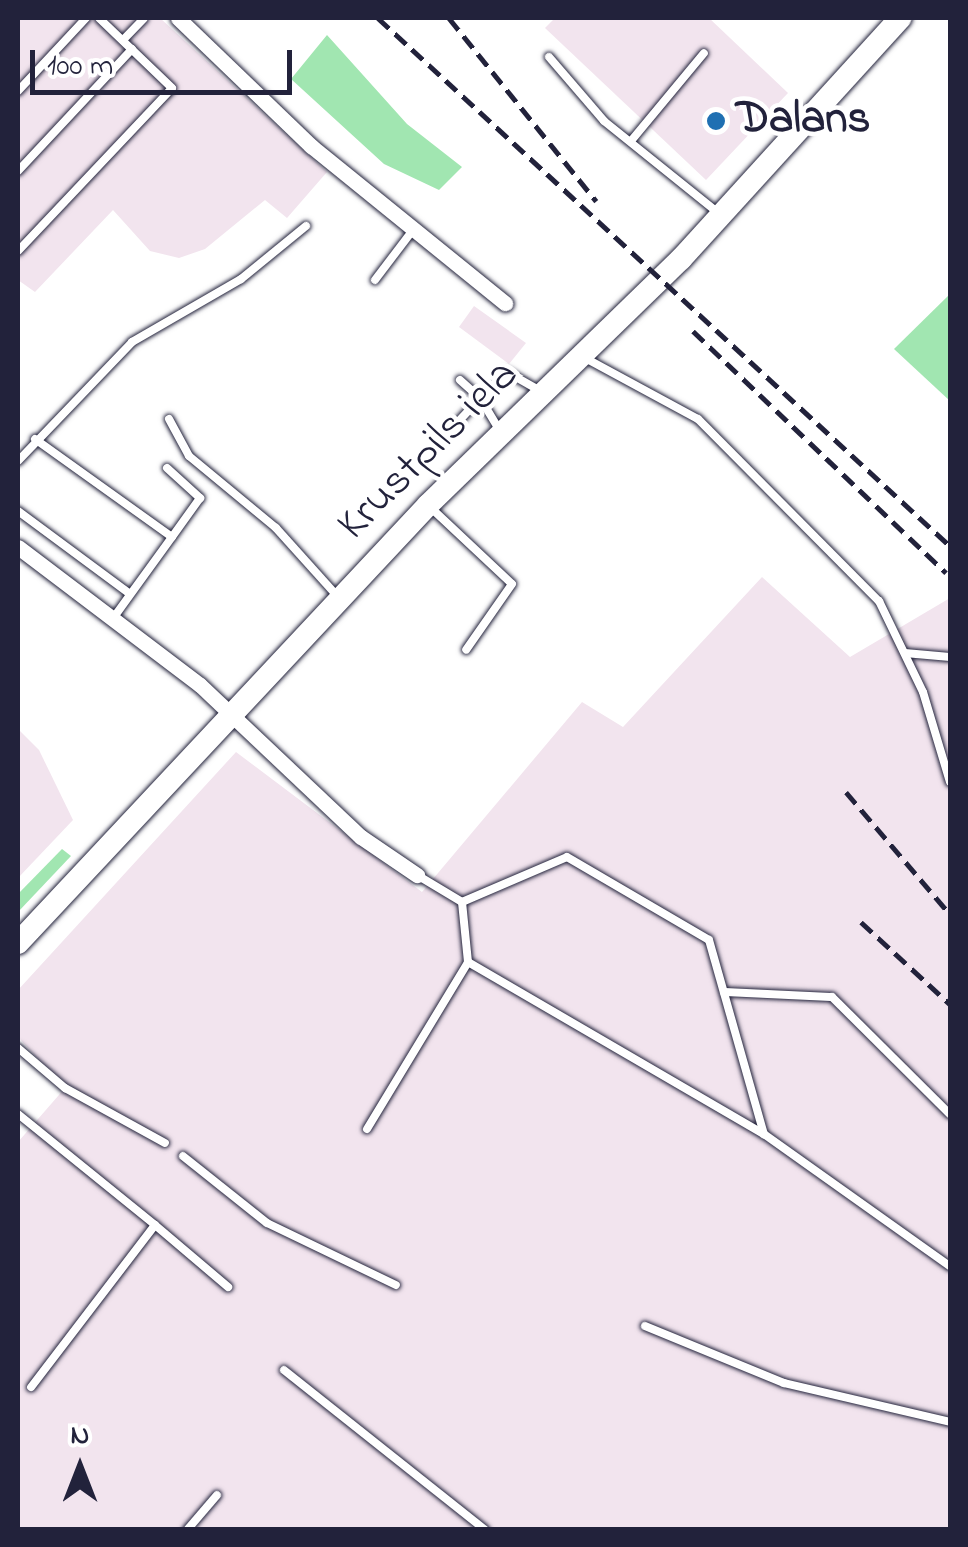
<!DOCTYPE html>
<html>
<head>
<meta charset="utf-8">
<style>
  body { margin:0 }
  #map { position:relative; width:968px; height:1547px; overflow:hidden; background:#fff; font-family:"Indie Flower",sans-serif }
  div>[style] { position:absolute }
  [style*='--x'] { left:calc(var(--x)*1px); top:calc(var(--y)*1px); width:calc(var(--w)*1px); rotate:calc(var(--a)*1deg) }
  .built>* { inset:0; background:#f2e4ee }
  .green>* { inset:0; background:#a1e6b1 }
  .roads { filter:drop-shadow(0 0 2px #22223b) drop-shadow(0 0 2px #22223b) }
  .lane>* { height:8px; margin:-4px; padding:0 4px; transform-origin:4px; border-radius:4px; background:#fff }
  .street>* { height:15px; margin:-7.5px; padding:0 7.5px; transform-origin:7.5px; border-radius:7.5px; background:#fff }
  .secondary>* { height:22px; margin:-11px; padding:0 11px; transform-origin:11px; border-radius:11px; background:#fff }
  .rail>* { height:5px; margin-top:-2.5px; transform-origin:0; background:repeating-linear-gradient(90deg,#22223b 0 15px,transparent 0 23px) }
  .dots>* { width:28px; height:28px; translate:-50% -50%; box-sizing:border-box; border:5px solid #fff; border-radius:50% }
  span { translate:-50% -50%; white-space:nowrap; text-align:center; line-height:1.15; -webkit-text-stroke:9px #fff; paint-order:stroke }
  .poi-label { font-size:45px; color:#22223b; font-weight:700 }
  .left { translate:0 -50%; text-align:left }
  .street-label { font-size:45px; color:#22223b }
  .frame { position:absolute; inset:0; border:20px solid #22223b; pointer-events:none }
  .north { position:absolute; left:30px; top:1417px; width:100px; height:100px; -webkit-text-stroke:8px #fff; paint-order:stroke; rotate:0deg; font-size:28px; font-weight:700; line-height:40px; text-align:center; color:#22223b }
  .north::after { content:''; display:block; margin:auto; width:35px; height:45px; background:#22223b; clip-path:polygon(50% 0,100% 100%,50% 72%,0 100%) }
  .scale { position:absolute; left:30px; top:50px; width:262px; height:45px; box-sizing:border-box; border:5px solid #22223b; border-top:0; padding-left:12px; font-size:30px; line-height:35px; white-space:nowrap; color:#22223b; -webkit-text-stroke:8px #fff; paint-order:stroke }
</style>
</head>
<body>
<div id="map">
  <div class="built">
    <div style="clip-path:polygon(18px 18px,160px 18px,327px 172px,287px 218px,265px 200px,205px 249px,179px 258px,150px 251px,113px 210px,35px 292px,18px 280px)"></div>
    <div style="clip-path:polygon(555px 18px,709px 18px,788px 93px,706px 180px,545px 28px)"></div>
    <div style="clip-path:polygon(474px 306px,526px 343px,509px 364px,459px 327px)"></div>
    <div style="clip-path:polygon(762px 577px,850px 657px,950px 598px,950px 1529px,18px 1529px,18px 1142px,65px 1088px,18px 1037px,18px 990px,236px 752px,422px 892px,582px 702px,623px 727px)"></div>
    <div style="clip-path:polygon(18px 729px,39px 750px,73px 820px,18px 878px)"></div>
  </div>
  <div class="green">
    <div style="clip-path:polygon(327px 35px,407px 124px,462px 167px,439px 190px,384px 164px,291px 79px)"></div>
    <div style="clip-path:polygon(950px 294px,950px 401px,894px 349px)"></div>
    <div style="clip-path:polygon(62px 849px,71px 856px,18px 912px,18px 894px)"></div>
  </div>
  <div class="roads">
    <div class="lane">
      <div style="--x:123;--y:40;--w:30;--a:-46"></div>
      <div style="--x:549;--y:57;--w:84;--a:49.3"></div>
      <div style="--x:604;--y:121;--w:145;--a:38.8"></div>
      <div style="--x:18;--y:91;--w:100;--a:-47"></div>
      <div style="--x:631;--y:141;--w:114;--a:-50.3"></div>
      <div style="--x:18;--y:171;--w:167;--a:-46.9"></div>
      <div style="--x:18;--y:251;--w:224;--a:-46.6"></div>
      <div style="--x:172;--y:88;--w:101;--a:-136.2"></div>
      <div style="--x:375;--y:280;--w:63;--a:-52.8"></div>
      <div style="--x:587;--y:359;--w:126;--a:28.4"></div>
      <div style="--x:698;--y:419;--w:257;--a:45.2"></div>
      <div style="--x:879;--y:601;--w:101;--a:64.2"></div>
      <div style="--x:923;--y:692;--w:94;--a:73.3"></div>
      <div style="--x:169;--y:419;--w:42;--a:61.6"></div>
      <div style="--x:189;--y:456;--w:113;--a:39.6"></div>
      <div style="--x:276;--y:528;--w:94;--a:48"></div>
      <div style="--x:457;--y:423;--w:34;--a:-47"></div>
      <div style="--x:480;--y:398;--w:27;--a:-138"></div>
      <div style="--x:500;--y:431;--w:39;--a:-121"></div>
      <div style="--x:480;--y:398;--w:37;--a:-44"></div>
      <div style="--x:507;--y:372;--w:40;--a:29.7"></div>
      <div style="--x:35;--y:439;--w:168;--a:35.6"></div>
      <div style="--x:172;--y:537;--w:99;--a:125.9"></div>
      <div style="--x:18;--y:461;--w:165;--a:-46.2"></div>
      <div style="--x:132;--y:342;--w:126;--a:-30"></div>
      <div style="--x:241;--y:279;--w:84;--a:-39.2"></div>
      <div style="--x:167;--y:468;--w:45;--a:42.3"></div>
      <div style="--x:200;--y:498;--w:48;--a:125.7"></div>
      <div style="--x:430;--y:507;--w:112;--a:43.2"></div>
      <div style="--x:512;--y:584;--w:80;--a:124.9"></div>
      <div style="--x:18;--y:511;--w:139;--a:36.5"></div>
      <div style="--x:905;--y:653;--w:45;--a:5.1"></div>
      <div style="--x:417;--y:875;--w:52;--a:31"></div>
      <div style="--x:462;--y:902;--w:60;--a:84.3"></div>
      <div style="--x:468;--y:962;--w:342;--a:30.2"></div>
      <div style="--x:764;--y:1134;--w:228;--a:35.4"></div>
      <div style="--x:462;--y:902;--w:114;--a:-23.2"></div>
      <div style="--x:567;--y:857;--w:164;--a:30.3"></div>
      <div style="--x:709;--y:940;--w:202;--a:74.2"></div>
      <div style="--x:724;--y:992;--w:108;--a:2.7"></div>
      <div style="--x:832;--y:997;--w:166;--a:44.8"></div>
      <div style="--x:18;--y:1048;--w:62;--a:40.4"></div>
      <div style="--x:65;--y:1088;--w:114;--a:28.8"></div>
      <div style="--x:18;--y:1114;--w:176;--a:39"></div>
      <div style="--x:155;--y:1225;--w:204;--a:127.4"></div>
      <div style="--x:367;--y:1129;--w:195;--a:-58.8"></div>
      <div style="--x:183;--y:1156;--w:107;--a:38.6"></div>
      <div style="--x:267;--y:1223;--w:143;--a:25.7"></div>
      <div style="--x:155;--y:1225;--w:96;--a:40.3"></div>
      <div style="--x:645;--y:1326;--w:150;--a:22.3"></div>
      <div style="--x:784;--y:1383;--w:171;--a:13.2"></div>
      <div style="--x:284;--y:1370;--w:257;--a:38.5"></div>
      <div style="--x:187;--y:1530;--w:46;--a:-49.4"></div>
    </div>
    <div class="street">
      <div style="--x:178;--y:18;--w:185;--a:43.9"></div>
      <div style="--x:311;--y:146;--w:250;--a:39"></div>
      <div style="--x:18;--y:547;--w:228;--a:37.2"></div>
      <div style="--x:200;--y:685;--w:221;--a:43.4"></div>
      <div style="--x:361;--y:837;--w:68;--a:34.2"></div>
    </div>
    <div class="secondary">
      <div style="--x:18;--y:943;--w:600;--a:-46.89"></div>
      <div style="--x:428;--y:505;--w:353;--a:-44.2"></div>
      <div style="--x:681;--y:259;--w:326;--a:-47.7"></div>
    </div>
  </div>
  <div class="rail">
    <div style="--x:378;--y:18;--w:778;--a:42.71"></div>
    <div style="--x:449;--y:18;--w:235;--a:51.2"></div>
    <div style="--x:693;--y:331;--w:350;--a:43.7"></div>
    <div style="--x:846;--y:792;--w:160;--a:49.6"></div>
    <div style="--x:861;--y:922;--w:121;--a:42.7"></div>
  </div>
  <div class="dots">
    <div style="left:716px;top:121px;background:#1f6fb2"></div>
  </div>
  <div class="poi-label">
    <span class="left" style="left:736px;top:121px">Dalans</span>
  </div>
  <div class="street-label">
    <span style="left:429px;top:451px;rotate:-45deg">Krustpils iela</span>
  </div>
  <div class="frame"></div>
  <div class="north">N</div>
  <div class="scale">100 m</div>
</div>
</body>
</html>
